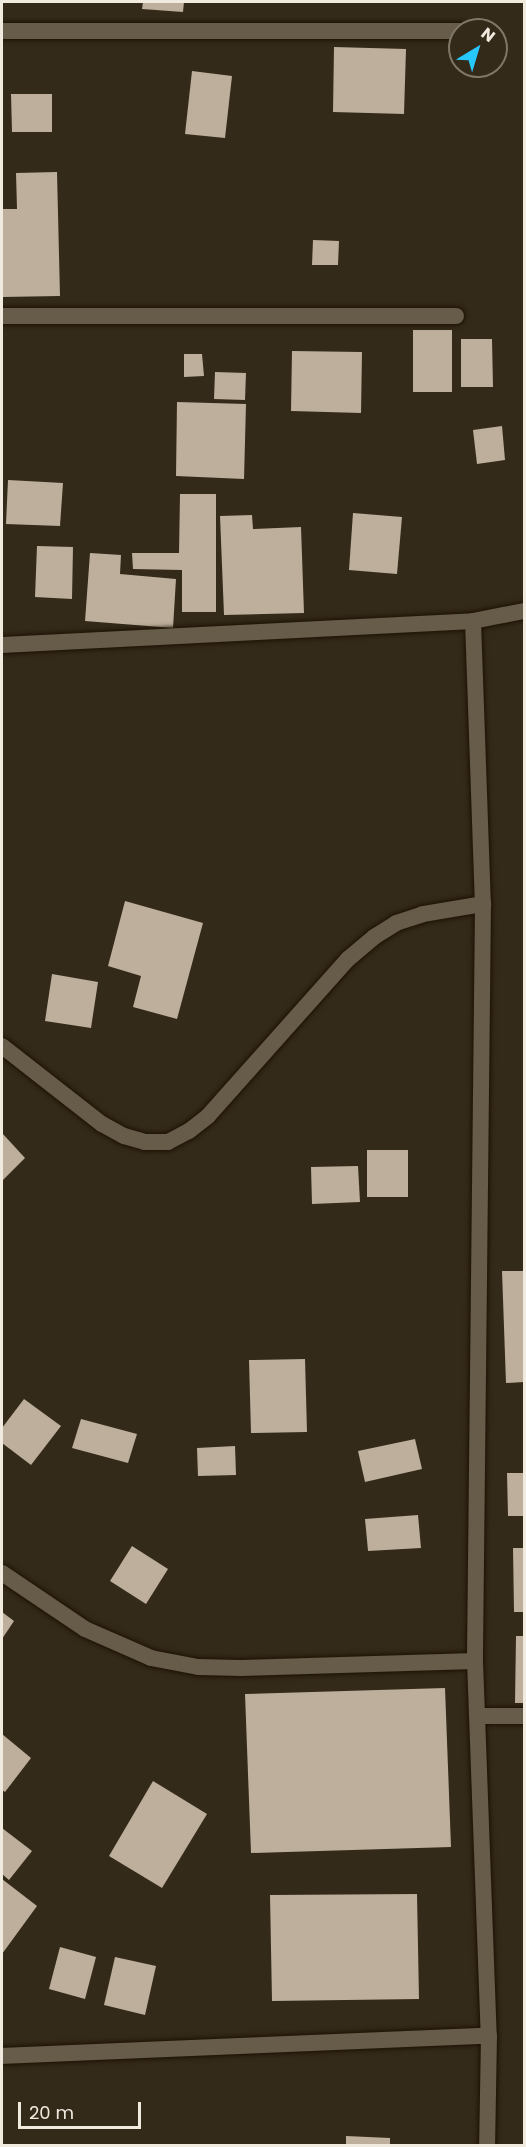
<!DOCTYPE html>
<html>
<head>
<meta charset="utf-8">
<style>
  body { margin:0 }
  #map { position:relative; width:526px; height:2147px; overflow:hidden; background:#342a19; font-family:Poppins,sans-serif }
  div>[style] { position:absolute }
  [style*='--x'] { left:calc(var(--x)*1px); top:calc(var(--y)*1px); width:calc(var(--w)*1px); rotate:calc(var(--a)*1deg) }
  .building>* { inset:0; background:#bdaf9b }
  .roads { filter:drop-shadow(0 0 2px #1c1204) drop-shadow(0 0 2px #1c1204) }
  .minor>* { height:16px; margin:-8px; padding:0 8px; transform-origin:8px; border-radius:8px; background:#675b49 }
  span { translate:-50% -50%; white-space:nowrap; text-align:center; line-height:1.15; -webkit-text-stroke:6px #342a19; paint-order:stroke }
  .frame { position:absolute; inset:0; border:3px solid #f1eadf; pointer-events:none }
  .north { position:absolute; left:448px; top:18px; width:60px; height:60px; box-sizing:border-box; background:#342a19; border:2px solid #807768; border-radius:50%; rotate:38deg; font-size:16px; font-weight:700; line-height:24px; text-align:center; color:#f1eadf }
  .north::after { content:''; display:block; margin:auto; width:21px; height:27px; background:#27c8ff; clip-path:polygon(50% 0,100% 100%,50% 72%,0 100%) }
  .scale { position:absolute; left:18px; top:2102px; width:123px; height:27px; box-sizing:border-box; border:3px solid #f1eadf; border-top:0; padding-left:8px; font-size:18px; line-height:21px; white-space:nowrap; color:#f1eadf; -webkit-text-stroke:4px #342a19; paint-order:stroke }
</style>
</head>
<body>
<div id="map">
  <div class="building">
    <div style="clip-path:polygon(143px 2px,184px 2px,183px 12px,142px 9px)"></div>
    <div style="clip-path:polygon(334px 47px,406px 49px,404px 114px,333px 112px)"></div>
    <div style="clip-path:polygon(192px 71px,232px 76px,225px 138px,185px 134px)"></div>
    <div style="clip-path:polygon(11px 94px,52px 94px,52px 132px,12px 132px)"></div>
    <div style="clip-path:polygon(57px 172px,60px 296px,2px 297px,2px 209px,17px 209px,16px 173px)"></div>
    <div style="clip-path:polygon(313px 240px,339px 241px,338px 265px,312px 265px)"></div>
    <div style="clip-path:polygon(413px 330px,452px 330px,452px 392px,413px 392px)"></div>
    <div style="clip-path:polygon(461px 339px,492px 339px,493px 387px,461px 387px)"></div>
    <div style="clip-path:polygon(292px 351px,362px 352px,361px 413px,291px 411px)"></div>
    <div style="clip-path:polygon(184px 354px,202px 354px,204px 376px,184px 377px)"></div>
    <div style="clip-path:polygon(215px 372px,246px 373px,245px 400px,214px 399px)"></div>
    <div style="clip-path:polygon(177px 402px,246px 404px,244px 479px,176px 476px)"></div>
    <div style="clip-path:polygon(502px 426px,505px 460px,477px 464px,473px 430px)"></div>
    <div style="clip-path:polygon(8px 480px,63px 483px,60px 526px,6px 524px)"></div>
    <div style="clip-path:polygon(180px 494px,216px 494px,216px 612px,182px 612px,182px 570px,133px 569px,132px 553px,179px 553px)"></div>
    <div style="clip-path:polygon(353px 513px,402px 517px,397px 574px,349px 570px)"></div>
    <div style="clip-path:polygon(252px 515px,253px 529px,301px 527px,304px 613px,224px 615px,220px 516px)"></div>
    <div style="clip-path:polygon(37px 546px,73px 547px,72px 599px,35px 597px)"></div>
    <div style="clip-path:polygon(90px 553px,121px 555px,120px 574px,176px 579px,173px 628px,85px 621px)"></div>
    <div style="clip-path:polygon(125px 901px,203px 923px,177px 1019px,133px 1007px,141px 976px,108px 966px)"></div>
    <div style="clip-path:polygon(52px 974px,98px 982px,91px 1028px,45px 1021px)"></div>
    <div style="clip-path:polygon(2px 1133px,25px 1158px,2px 1181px)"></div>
    <div style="clip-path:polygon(367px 1150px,408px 1150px,408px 1197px,367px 1197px)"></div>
    <div style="clip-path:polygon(358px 1166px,360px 1202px,312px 1204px,311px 1167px)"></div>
    <div style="clip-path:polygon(502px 1271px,524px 1271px,524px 1382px,506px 1383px)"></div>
    <div style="clip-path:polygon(305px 1359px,307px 1432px,251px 1433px,249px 1360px)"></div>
    <div style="clip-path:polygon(24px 1399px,61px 1426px,31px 1465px,2px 1443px,2px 1428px)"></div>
    <div style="clip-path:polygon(81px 1419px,137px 1434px,128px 1463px,72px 1448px)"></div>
    <div style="clip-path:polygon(415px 1439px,422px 1469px,365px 1482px,358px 1451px)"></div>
    <div style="clip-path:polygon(235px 1446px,236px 1475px,198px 1476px,197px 1448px)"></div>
    <div style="clip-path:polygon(507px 1473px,524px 1473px,524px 1516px,508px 1516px)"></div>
    <div style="clip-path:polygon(418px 1515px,421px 1548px,368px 1551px,365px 1519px)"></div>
    <div style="clip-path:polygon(132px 1546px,168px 1569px,146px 1604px,110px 1581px)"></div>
    <div style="clip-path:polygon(513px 1548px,524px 1548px,524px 1612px,514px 1612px)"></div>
    <div style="clip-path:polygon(2px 1612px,14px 1621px,2px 1639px)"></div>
    <div style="clip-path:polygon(516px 1636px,524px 1636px,524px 1703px,515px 1703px)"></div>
    <div style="clip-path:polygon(445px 1688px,451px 1847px,251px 1853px,245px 1694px)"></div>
    <div style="clip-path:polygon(2px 1734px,31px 1758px,5px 1792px,2px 1790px)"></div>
    <div style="clip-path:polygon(153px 1781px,207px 1814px,162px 1888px,109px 1856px)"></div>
    <div style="clip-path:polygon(2px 1828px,32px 1851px,9px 1880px,2px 1874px)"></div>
    <div style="clip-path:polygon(2px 1879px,37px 1906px,2px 1954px)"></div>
    <div style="clip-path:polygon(417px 1894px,419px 1999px,272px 2001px,270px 1895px)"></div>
    <div style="clip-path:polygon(60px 1947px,96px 1957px,85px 1999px,49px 1989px)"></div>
    <div style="clip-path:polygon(115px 1957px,156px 1966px,145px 2015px,104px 2005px)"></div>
    <div style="clip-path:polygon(346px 2136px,390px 2138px,390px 2146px,346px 2146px)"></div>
  </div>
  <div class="roads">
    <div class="minor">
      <div style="--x:2;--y:31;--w:458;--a:0"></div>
      <div style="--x:2;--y:316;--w:454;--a:0"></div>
      <div style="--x:473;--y:621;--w:283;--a:88"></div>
      <div style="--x:483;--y:904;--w:757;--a:90.61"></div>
      <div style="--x:475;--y:1661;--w:375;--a:87.9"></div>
      <div style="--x:489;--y:2036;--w:110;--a:91"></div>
      <div style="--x:2;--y:645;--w:472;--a:-2.9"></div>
      <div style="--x:473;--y:621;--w:52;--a:-11.1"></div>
      <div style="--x:2;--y:1046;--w:127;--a:38"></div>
      <div style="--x:102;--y:1124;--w:25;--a:29"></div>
      <div style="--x:124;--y:1136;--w:22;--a:16"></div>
      <div style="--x:145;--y:1142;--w:23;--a:0"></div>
      <div style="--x:168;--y:1142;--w:24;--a:-28"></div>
      <div style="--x:189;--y:1131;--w:24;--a:-38"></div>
      <div style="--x:208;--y:1116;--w:210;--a:-48.3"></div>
      <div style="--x:348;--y:959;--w:34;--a:-40"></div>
      <div style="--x:374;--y:937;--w:26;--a:-32"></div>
      <div style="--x:396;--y:923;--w:28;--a:-18"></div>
      <div style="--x:423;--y:914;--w:61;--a:-9.5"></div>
      <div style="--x:2;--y:1573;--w:100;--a:34"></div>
      <div style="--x:85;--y:1629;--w:72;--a:23.7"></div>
      <div style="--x:151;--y:1658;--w:48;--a:10.8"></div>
      <div style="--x:198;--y:1667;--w:43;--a:1.3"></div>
      <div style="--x:241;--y:1668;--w:234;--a:-1.7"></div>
      <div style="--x:477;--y:1716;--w:47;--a:0"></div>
      <div style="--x:2;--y:2056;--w:487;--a:-2.4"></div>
    </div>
  </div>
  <div class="frame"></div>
  <div class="north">N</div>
  <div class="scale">20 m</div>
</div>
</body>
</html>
